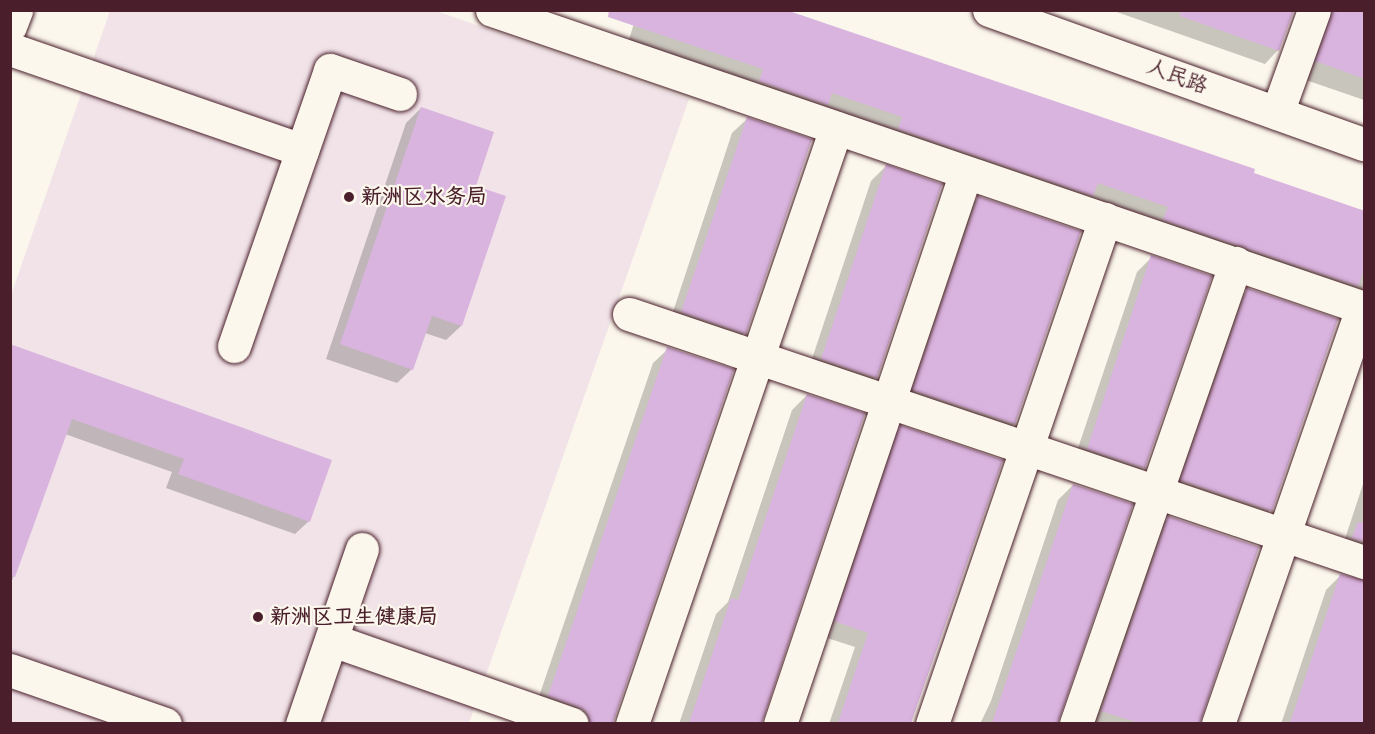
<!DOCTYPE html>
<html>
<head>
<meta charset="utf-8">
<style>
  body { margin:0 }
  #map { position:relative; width:1375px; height:734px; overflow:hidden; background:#fbf7ec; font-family:"Balsamiq Sans","LXGW WenKai TC",sans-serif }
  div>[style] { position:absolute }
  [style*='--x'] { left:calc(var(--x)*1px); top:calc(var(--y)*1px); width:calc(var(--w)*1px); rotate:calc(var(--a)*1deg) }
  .built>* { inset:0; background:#f1e3e8 }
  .shadow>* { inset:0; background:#0003 }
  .building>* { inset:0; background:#d9b4de }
  .roads { filter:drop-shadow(0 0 2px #4a1f2b) drop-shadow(0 0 2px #4a1f2b) }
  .minor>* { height:33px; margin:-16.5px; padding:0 16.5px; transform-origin:16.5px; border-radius:16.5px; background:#fbf7ec }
  .dots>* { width:16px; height:16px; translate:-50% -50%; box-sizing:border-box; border:3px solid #fbf7ec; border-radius:50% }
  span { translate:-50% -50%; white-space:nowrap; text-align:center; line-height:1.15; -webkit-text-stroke:4.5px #fbf7ec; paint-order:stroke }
  .street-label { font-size:21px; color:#4a1f2b }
  .poi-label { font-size:21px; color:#4a1f2b; font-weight:700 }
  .left { translate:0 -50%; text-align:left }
  .frame { position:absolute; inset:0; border:12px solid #4a1f2b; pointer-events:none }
</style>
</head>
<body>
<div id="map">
  <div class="built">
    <div style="clip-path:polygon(110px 11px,436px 11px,689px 99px,469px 723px,11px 724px,11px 295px)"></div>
  </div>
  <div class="shadow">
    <div style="clip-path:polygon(638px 10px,1364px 211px,1364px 300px,628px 43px)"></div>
    <div style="clip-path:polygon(1111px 10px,1292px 10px,1278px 50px,1265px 64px)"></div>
    <div style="clip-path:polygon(1322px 10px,1364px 10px,1364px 100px,1300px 78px)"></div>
    <div style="clip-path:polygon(421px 108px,461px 326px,446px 340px,425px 333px,412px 369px,397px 383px,326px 359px,406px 123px)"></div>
    <div style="clip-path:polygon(747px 119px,744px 333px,730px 348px,668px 327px,732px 133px)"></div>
    <div style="clip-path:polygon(886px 166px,876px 377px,861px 392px,807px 374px,871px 181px)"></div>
    <div style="clip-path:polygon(978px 198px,1079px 232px,1014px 424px,999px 438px,899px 405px,963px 212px)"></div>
    <div style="clip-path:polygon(1152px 257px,1144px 467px,1129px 482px,1073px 463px,1137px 272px)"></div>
    <div style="clip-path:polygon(1248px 290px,1270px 510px,1256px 525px,1167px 495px,1233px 304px)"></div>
    <div style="clip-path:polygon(10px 346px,309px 521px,295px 534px,166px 488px,172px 472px,65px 434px,10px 586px)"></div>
    <div style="clip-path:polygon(668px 349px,732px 370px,611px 724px,566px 724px,534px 711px,653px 363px)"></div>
    <div style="clip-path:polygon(807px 395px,863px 414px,761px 724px,679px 724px,716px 614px,728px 602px,792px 410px)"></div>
    <div style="clip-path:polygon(901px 427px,1001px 461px,910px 724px,829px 724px,855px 647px,821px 636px,886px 442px)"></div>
    <div style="clip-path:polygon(1364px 481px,1364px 569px,1340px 554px)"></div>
    <div style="clip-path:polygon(1073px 485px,1058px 724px,980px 724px,991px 701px,1058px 500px)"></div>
    <div style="clip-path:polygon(1169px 517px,1200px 724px,1087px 724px,1154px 532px)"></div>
    <div style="clip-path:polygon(1341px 575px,1364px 581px,1364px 724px,1281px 724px,1326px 590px)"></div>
  </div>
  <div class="building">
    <div style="clip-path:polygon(609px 10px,786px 10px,1255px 169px,1254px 173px,1365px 211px,1365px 268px,1358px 286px,1163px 220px,1168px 207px,1098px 183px,1093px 196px,898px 129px,902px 117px,832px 93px,828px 105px,759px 81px,763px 69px,608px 17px)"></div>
    <div style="clip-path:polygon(1181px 10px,1294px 10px,1279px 51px,1180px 16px)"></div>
    <div style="clip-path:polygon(1332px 10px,1365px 10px,1365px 79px,1315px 61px)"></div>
    <div style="clip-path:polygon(421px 107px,494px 132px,476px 186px,506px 196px,462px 326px,432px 316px,413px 370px,340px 344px)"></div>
    <div style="clip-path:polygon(747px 117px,812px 139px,746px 334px,681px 312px)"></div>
    <div style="clip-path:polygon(886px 164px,942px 184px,877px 378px,821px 359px)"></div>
    <div style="clip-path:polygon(978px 196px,1081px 231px,1015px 424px,912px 390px)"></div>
    <div style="clip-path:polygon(1151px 255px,1212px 276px,1145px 468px,1087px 449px)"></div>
    <div style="clip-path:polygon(1247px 288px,1338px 319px,1272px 511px,1180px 480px)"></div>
    <div style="clip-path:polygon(10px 344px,332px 460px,310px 522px,178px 474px,184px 459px,72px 419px,15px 577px,10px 576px)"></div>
    <div style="clip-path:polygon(667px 347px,734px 369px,613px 723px,590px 723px,587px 712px,579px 707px,548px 696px)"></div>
    <div style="clip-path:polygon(807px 394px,865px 413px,762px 723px,689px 723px,731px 598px,738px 600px)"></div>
    <div style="clip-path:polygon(900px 425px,1003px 460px,911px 723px,838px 723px,868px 633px,834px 621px)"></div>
    <div style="clip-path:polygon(1073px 484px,1133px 504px,1058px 723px,992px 723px)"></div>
    <div style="clip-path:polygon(1168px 516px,1259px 547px,1200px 723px,1139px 723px,1101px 711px)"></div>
    <div style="clip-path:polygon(1358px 522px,1365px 523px,1365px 542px,1352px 538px)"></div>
    <div style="clip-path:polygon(1340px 574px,1365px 580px,1365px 723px,1290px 723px)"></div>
  </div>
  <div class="roads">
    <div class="minor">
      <div style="--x:492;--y:10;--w:922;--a:18.87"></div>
      <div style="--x:989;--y:10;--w:398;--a:19.7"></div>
      <div style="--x:10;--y:26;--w:17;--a:-69"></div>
      <div style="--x:10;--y:49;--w:309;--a:19.1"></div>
      <div style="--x:1277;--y:113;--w:109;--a:-70.2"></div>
      <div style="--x:629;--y:314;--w:776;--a:18.65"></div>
      <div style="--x:234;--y:346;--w:292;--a:-70.8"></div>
      <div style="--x:330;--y:70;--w:74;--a:18.9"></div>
      <div style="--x:332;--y:640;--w:254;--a:19.3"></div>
      <div style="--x:10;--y:670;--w:164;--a:19.2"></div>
      <div style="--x:302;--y:724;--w:185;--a:-71.1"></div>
      <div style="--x:632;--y:724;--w:630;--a:-71.1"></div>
      <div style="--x:780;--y:724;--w:582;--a:-71.38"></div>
      <div style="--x:932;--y:724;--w:534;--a:-71.09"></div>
      <div style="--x:1076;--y:724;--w:488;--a:-70.9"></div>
      <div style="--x:1218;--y:724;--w:441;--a:-70.9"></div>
    </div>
  </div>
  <div class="dots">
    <div style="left:349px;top:197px;background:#4a1f2b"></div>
    <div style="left:258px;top:617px;background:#4a1f2b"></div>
  </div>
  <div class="street-label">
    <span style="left:1177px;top:77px;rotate:20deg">人民路</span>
  </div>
  <div class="poi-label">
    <span class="left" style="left:361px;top:197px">新洲区水务局</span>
    <span class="left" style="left:270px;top:617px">新洲区卫生健康局</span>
  </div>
  <div class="frame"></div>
</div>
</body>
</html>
